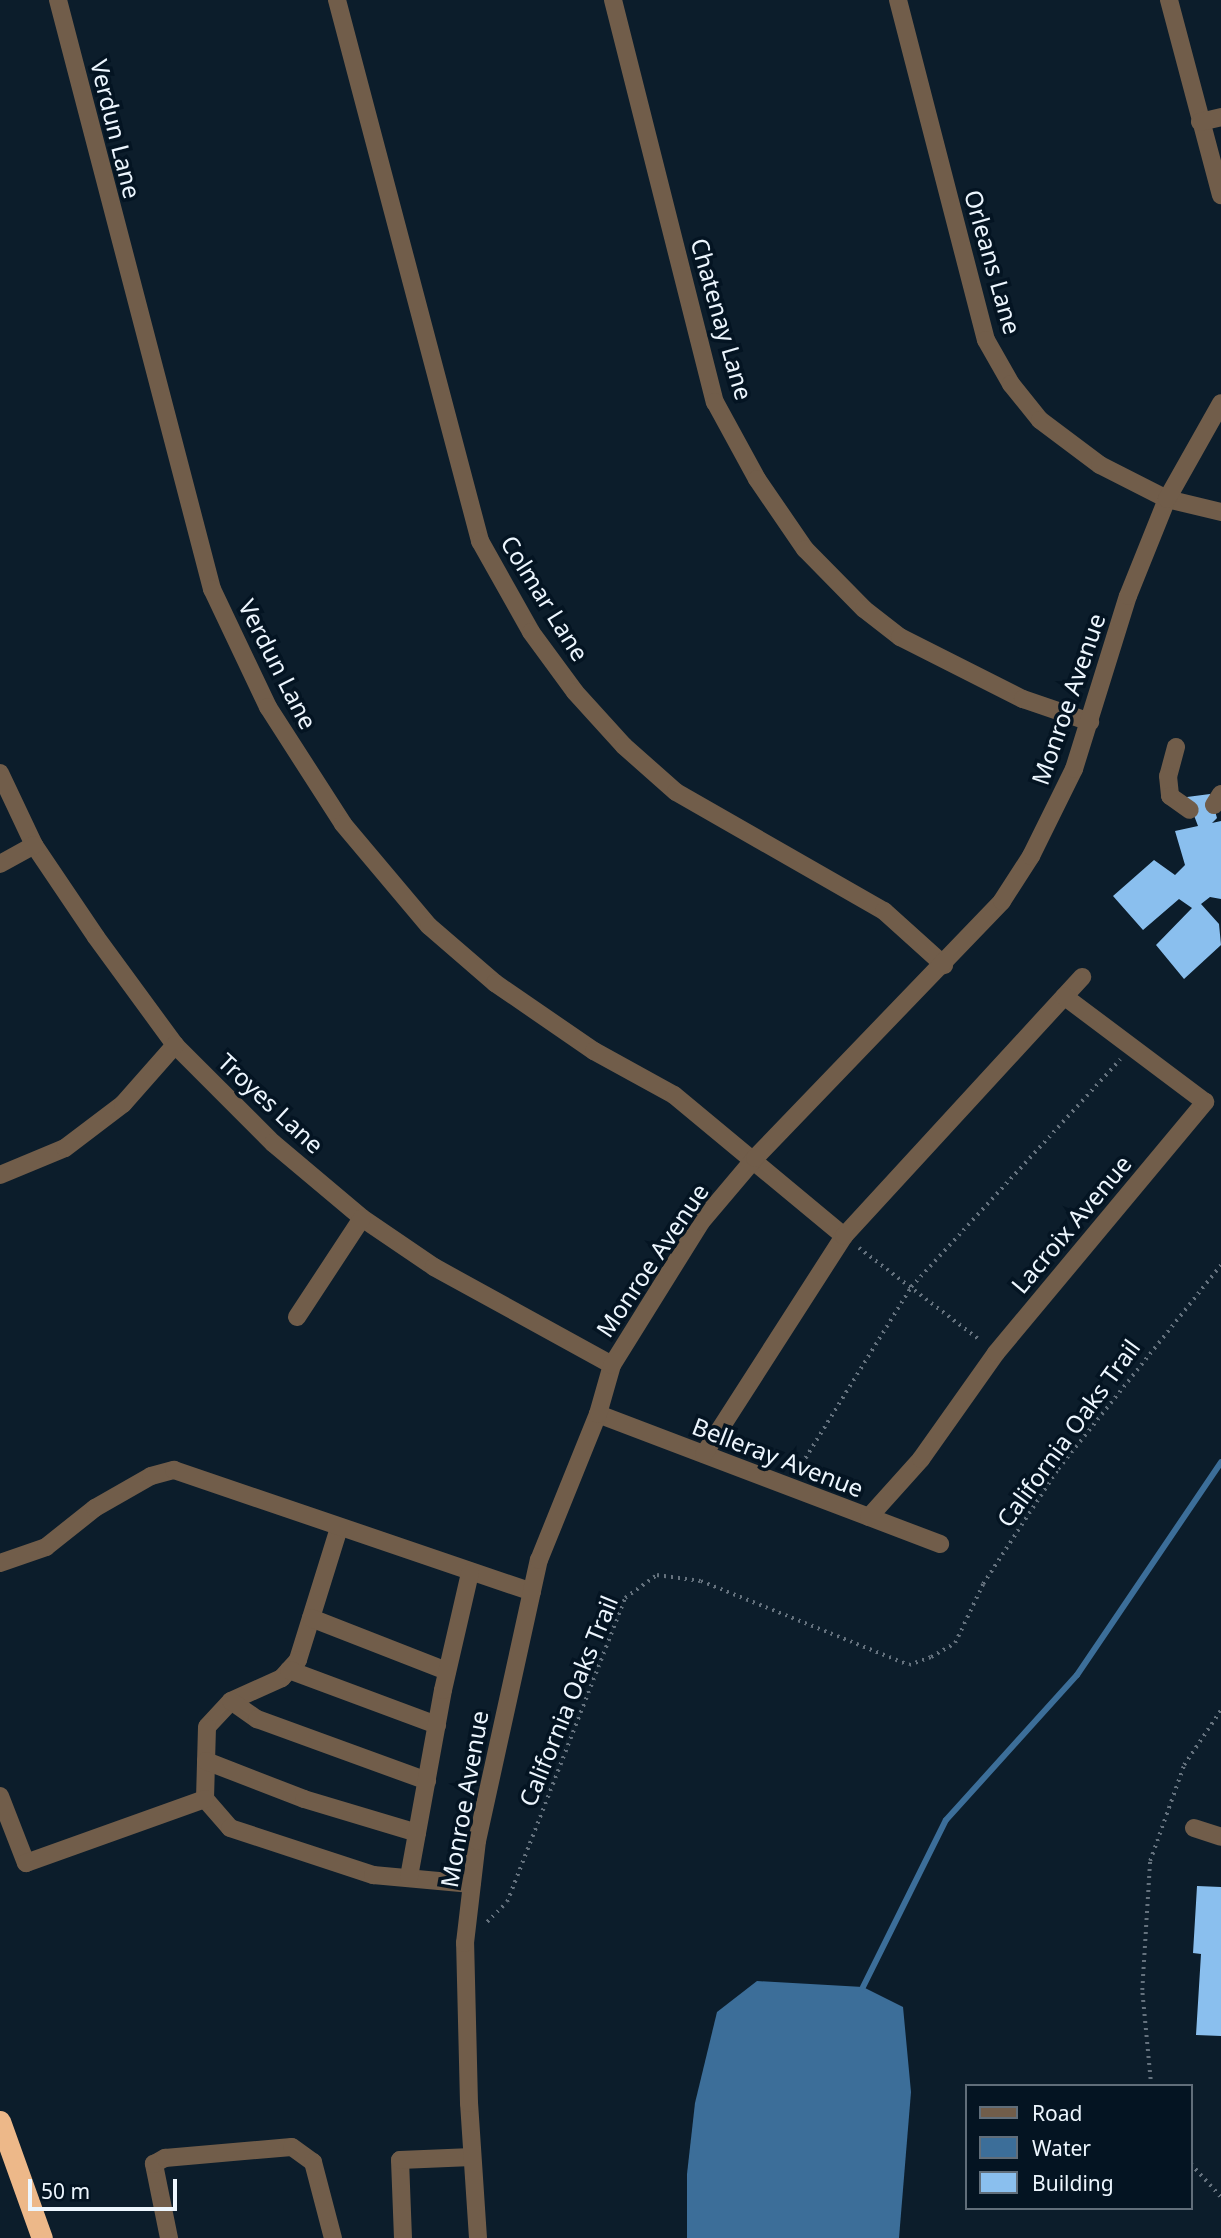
<!DOCTYPE html>
<html>
<head>
<meta charset="utf-8">
<style>
  body { margin:0 }
  #map { position:relative; width:1221px; height:2238px; overflow:hidden; background:#0c1d2b; font-family:"Noto Sans",sans-serif }
  div>[style] { position:absolute }
  [style*='--x'] { left:calc(var(--x)*1px); top:calc(var(--y)*1px); width:calc(var(--w)*1px); rotate:calc(var(--a)*1deg) }
  .water>* { inset:0; background:#3c6e99 }
  .stream>* { height:6px; margin:-3px; padding:0 3px; transform-origin:3px; border-radius:3px; background:#3c6e99 }
  .building>* { inset:0; background:#8abfee }
  .path>* { height:3.5px; margin-top:-1.75px; transform-origin:0; background:repeating-linear-gradient(90deg,#65727e 0 2px,transparent 0 7px) }
  .minor>* { height:18px; margin:-9px; padding:0 9px; transform-origin:9px; border-radius:9px; background:#715d4a }
  .highway>* { height:21px; margin:-10.5px; padding:0 10.5px; transform-origin:10.5px; border-radius:10.5px; background:#edb889 }
  span { translate:-50% -50%; white-space:nowrap; text-align:center; line-height:1.15; -webkit-text-stroke:7px #041422; paint-order:stroke }
  .street-label { font-size:24px; color:#edf6fe }
  .legend { position:absolute; left:965px; top:2084px; width:228px; height:126px; box-sizing:border-box; background:#041422; border:2px solid #616e7a; margin:0; padding:9px 12px; list-style:none; font-size:21px; color:#edf6fe }
  .legend li { display:flex; align-items:center; gap:14px; height:35px }
  .legend b { width:35px; border:2px solid #616e7a }
  .scale { position:absolute; left:28px; top:2179px; width:149px; height:32px; box-sizing:border-box; border:4px solid #edf6fe; border-top:0; padding-left:9px; font-size:21px; line-height:24px; white-space:nowrap; color:#edf6fe; -webkit-text-stroke:5px #041422; paint-order:stroke }
</style>
</head>
<body>
<div id="map">
  <div class="water">
    <div style="clip-path:polygon(757px 1981px,863px 1987px,903px 2007px,911px 2092px,899px 2238px,687px 2238px,687px 2174px,695px 2103px,717px 2012px)"></div>
  </div>
  <div class="stream">
    <div style="--x:863;--y:1987;--w:186;--a:-63.6"></div>
    <div style="--x:946;--y:1820;--w:195;--a:-47.9"></div>
    <div style="--x:1077;--y:1675;--w:257;--a:-55.9"></div>
  </div>
  <div class="building">
    <div style="clip-path:polygon(1210px 794px,1217px 818px,1212px 823px,1221px 821px,1221px 899px,1210px 897px,1201px 904px,1219px 924px,1221px 945px,1184px 979px,1156px 945px,1192px 908px,1179px 899px,1143px 930px,1113px 896px,1154px 860px,1175px 875px,1185px 865px,1175px 831px,1198px 826px,1187px 797px)"></div>
    <div style="clip-path:polygon(1197px 1886px,1221px 1887px,1221px 2036px,1196px 2035px,1201px 1954px,1193px 1953px)"></div>
  </div>
  <div class="path">
    <div style="--x:859;--y:1248;--w:153;--a:37.3"></div>
    <div style="--x:798;--y:1470;--w:215;--a:-58.3"></div>
    <div style="--x:911;--y:1287;--w:309;--a:-47.4"></div>
    <div style="--x:487;--y:1922;--w:28;--a:-45"></div>
    <div style="--x:507;--y:1902;--w:326;--a:-68.8"></div>
    <div style="--x:625;--y:1598;--w:39;--a:-36"></div>
    <div style="--x:657;--y:1575;--w:44;--a:7.8"></div>
    <div style="--x:701;--y:1581;--w:224;--a:22"></div>
    <div style="--x:909;--y:1665;--w:23;--a:-20"></div>
    <div style="--x:931;--y:1657;--w:28;--a:-30"></div>
    <div style="--x:955;--y:1643;--w:65;--a:-64.6"></div>
    <div style="--x:983;--y:1584;--w:137;--a:-56.9"></div>
    <div style="--x:1058;--y:1469;--w:261;--a:-51.4"></div>
    <div style="--x:1151;--y:2086;--w:96;--a:-95.4"></div>
    <div style="--x:1142;--y:1990;--w:129;--a:-86.5"></div>
    <div style="--x:1150;--y:1861;--w:102;--a:-70.5"></div>
    <div style="--x:1184;--y:1765;--w:66;--a:-56.1"></div>
    <div style="--x:1191;--y:2164;--w:45;--a:47.7"></div>
  </div>
  <div class="minor">
    <div style="--x:58;--y:0;--w:609;--a:75.35"></div>
    <div style="--x:212;--y:589;--w:131;--a:64.6"></div>
    <div style="--x:268;--y:707;--w:139;--a:57.3"></div>
    <div style="--x:343;--y:824;--w:133;--a:49.9"></div>
    <div style="--x:429;--y:926;--w:87;--a:40.8"></div>
    <div style="--x:495;--y:983;--w:120;--a:34.5"></div>
    <div style="--x:594;--y:1051;--w:91;--a:28.8"></div>
    <div style="--x:674;--y:1095;--w:221;--a:39.7"></div>
    <div style="--x:337;--y:0;--w:560;--a:75.19"></div>
    <div style="--x:480;--y:541;--w:104;--a:60.7"></div>
    <div style="--x:531;--y:632;--w:74;--a:53.7"></div>
    <div style="--x:575;--y:692;--w:73;--a:47.8"></div>
    <div style="--x:624;--y:746;--w:69;--a:41.5"></div>
    <div style="--x:676;--y:792;--w:240;--a:29.8"></div>
    <div style="--x:884;--y:911;--w:81;--a:42"></div>
    <div style="--x:613;--y:0;--w:415;--a:75.8"></div>
    <div style="--x:715;--y:402;--w:88;--a:61.4"></div>
    <div style="--x:757;--y:479;--w:85;--a:55.6"></div>
    <div style="--x:805;--y:549;--w:84;--a:45.5"></div>
    <div style="--x:864;--y:609;--w:46;--a:37.9"></div>
    <div style="--x:900;--y:637;--w:138;--a:26.8"></div>
    <div style="--x:1023;--y:699;--w:71;--a:18.9"></div>
    <div style="--x:898;--y:0;--w:351;--a:75.5"></div>
    <div style="--x:986;--y:340;--w:51;--a:60.4"></div>
    <div style="--x:1011;--y:384;--w:46;--a:51.1"></div>
    <div style="--x:1040;--y:420;--w:75;--a:36.9"></div>
    <div style="--x:1100;--y:465;--w:75;--a:26.9"></div>
    <div style="--x:1167;--y:499;--w:56;--a:13.5"></div>
    <div style="--x:1169;--y:0;--w:202;--a:75.1"></div>
    <div style="--x:1200;--y:122;--w:22;--a:-13"></div>
    <div style="--x:1176;--y:747;--w:30;--a:105"></div>
    <div style="--x:1168;--y:776;--w:20;--a:84"></div>
    <div style="--x:1170;--y:796;--w:24;--a:35"></div>
    <div style="--x:0;--y:773;--w:80;--a:64.7"></div>
    <div style="--x:34;--y:845;--w:111;--a:56"></div>
    <div style="--x:96;--y:937;--w:134;--a:53.8"></div>
    <div style="--x:175;--y:1045;--w:139;--a:45"></div>
    <div style="--x:273;--y:1143;--w:116;--a:40.1"></div>
    <div style="--x:362;--y:1218;--w:87;--a:34.2"></div>
    <div style="--x:434;--y:1267;--w:203;--a:28.8"></div>
    <div style="--x:1214;--y:805;--w:13;--a:-58"></div>
    <div style="--x:0;--y:864;--w:39;--a:-29"></div>
    <div style="--x:0;--y:1175;--w:70;--a:-22.6"></div>
    <div style="--x:65;--y:1148;--w:73;--a:-37.2"></div>
    <div style="--x:123;--y:1104;--w:79;--a:-48.6"></div>
    <div style="--x:297;--y:1317;--w:118;--a:-56.7"></div>
    <div style="--x:598;--y:1414;--w:366;--a:20.8"></div>
    <div style="--x:704;--y:1454;--w:259;--a:-57.3"></div>
    <div style="--x:844;--y:1236;--w:352;--a:-47.4"></div>
    <div style="--x:869;--y:1517;--w:78;--a:-48.1"></div>
    <div style="--x:921;--y:1459;--w:130;--a:-54.7"></div>
    <div style="--x:996;--y:1353;--w:327;--a:-50.2"></div>
    <div style="--x:1205;--y:1102;--w:176;--a:-143.1"></div>
    <div style="--x:339;--y:1528;--w:138;--a:107.3"></div>
    <div style="--x:298;--y:1660;--w:24;--a:132"></div>
    <div style="--x:282;--y:1678;--w:56;--a:155.7"></div>
    <div style="--x:231;--y:1701;--w:35;--a:133"></div>
    <div style="--x:207;--y:1727;--w:72;--a:91.6"></div>
    <div style="--x:205;--y:1799;--w:38;--a:49"></div>
    <div style="--x:230;--y:1828;--w:151;--a:18.2"></div>
    <div style="--x:373;--y:1875;--w:99;--a:5.2"></div>
    <div style="--x:0;--y:1563;--w:49;--a:-19.2"></div>
    <div style="--x:46;--y:1547;--w:63;--a:-38.5"></div>
    <div style="--x:95;--y:1508;--w:64;--a:-29.7"></div>
    <div style="--x:151;--y:1476;--w:24;--a:-15"></div>
    <div style="--x:174;--y:1470;--w:378;--a:18.8"></div>
    <div style="--x:311;--y:1618;--w:146;--a:21.3"></div>
    <div style="--x:289;--y:1670;--w:158;--a:20.4"></div>
    <div style="--x:231;--y:1701;--w:32;--a:35"></div>
    <div style="--x:257;--y:1719;--w:181;--a:20"></div>
    <div style="--x:206;--y:1761;--w:105;--a:21.2"></div>
    <div style="--x:304;--y:1799;--w:118;--a:16.7"></div>
    <div style="--x:0;--y:1796;--w:72;--a:68.8"></div>
    <div style="--x:26;--y:1863;--w:190;--a:-19.7"></div>
    <div style="--x:1194;--y:1828;--w:28;--a:18"></div>
    <div style="--x:409;--y:1877;--w:190;--a:-79.7"></div>
    <div style="--x:443;--y:1690;--w:120;--a:-77"></div>
    <div style="--x:169;--y:2238;--w:76;--a:-101.5"></div>
    <div style="--x:154;--y:2164;--w:13;--a:-29"></div>
    <div style="--x:165;--y:2158;--w:127;--a:-5"></div>
    <div style="--x:292;--y:2147;--w:26;--a:36"></div>
    <div style="--x:313;--y:2162;--w:79;--a:75.3"></div>
    <div style="--x:403;--y:2238;--w:78;--a:-92.2"></div>
    <div style="--x:400;--y:2160;--w:72;--a:-2.4"></div>
    <div style="--x:478;--y:2238;--w:135;--a:-93.8"></div>
    <div style="--x:469;--y:2103;--w:160;--a:-91.4"></div>
    <div style="--x:465;--y:1943;--w:103;--a:-83.3"></div>
    <div style="--x:477;--y:1841;--w:288;--a:-77.6"></div>
    <div style="--x:539;--y:1560;--w:157;--a:-68"></div>
    <div style="--x:598;--y:1414;--w:51;--a:-74.1"></div>
    <div style="--x:612;--y:1365;--w:168;--a:-58.1"></div>
    <div style="--x:701;--y:1222;--w:84;--a:-49.8"></div>
    <div style="--x:755;--y:1158;--w:356;--a:-46.1"></div>
    <div style="--x:1002;--y:901;--w:54;--a:-57.2"></div>
    <div style="--x:1031;--y:856;--w:97;--a:-63.7"></div>
    <div style="--x:1074;--y:769;--w:181;--a:-72.7"></div>
    <div style="--x:1128;--y:596;--w:105;--a:-68.1"></div>
    <div style="--x:1167;--y:499;--w:110;--a:-60.6"></div>
  </div>
  <div class="highway">
    <div style="--x:0;--y:2121;--w:124;--a:70.3"></div>
  </div>
  <div class="street-label">
    <span style="left:116px;top:129px;rotate:76deg">Verdun Lane</span>
    <span style="left:993px;top:262px;rotate:74deg">Orleans Lane</span>
    <span style="left:722px;top:319px;rotate:74deg">Chatenay Lane</span>
    <span style="left:545px;top:598px;rotate:58deg">Colmar Lane</span>
    <span style="left:278px;top:664px;rotate:63deg">Verdun Lane</span>
    <span style="left:1068px;top:699px;rotate:-71deg">Monroe Avenue</span>
    <span style="left:271px;top:1103px;rotate:43deg">Troyes Lane</span>
    <span style="left:1071px;top:1224px;rotate:-50deg">Lacroix Avenue</span>
    <span style="left:652px;top:1260px;rotate:-56deg">Monroe Avenue</span>
    <span style="left:1068px;top:1433px;rotate:-54deg">California Oaks Trail</span>
    <span style="left:778px;top:1457px;rotate:21deg">Belleray Avenue</span>
    <span style="left:568px;top:1701px;rotate:-68deg">California Oaks Trail</span>
    <span style="left:464px;top:1799px;rotate:-80deg">Monroe Avenue</span>
  </div>
  <ul class="legend">
  <li><b style="height:9px;background:#715d4a"></b>Road</li>
  <li><b style="height:19px;background:#3c6e99"></b>Water</li>
  <li><b style="height:19px;background:#8abfee"></b>Building</li>
  </ul>
  <div class="scale">50 m</div>
</div>
</body>
</html>
